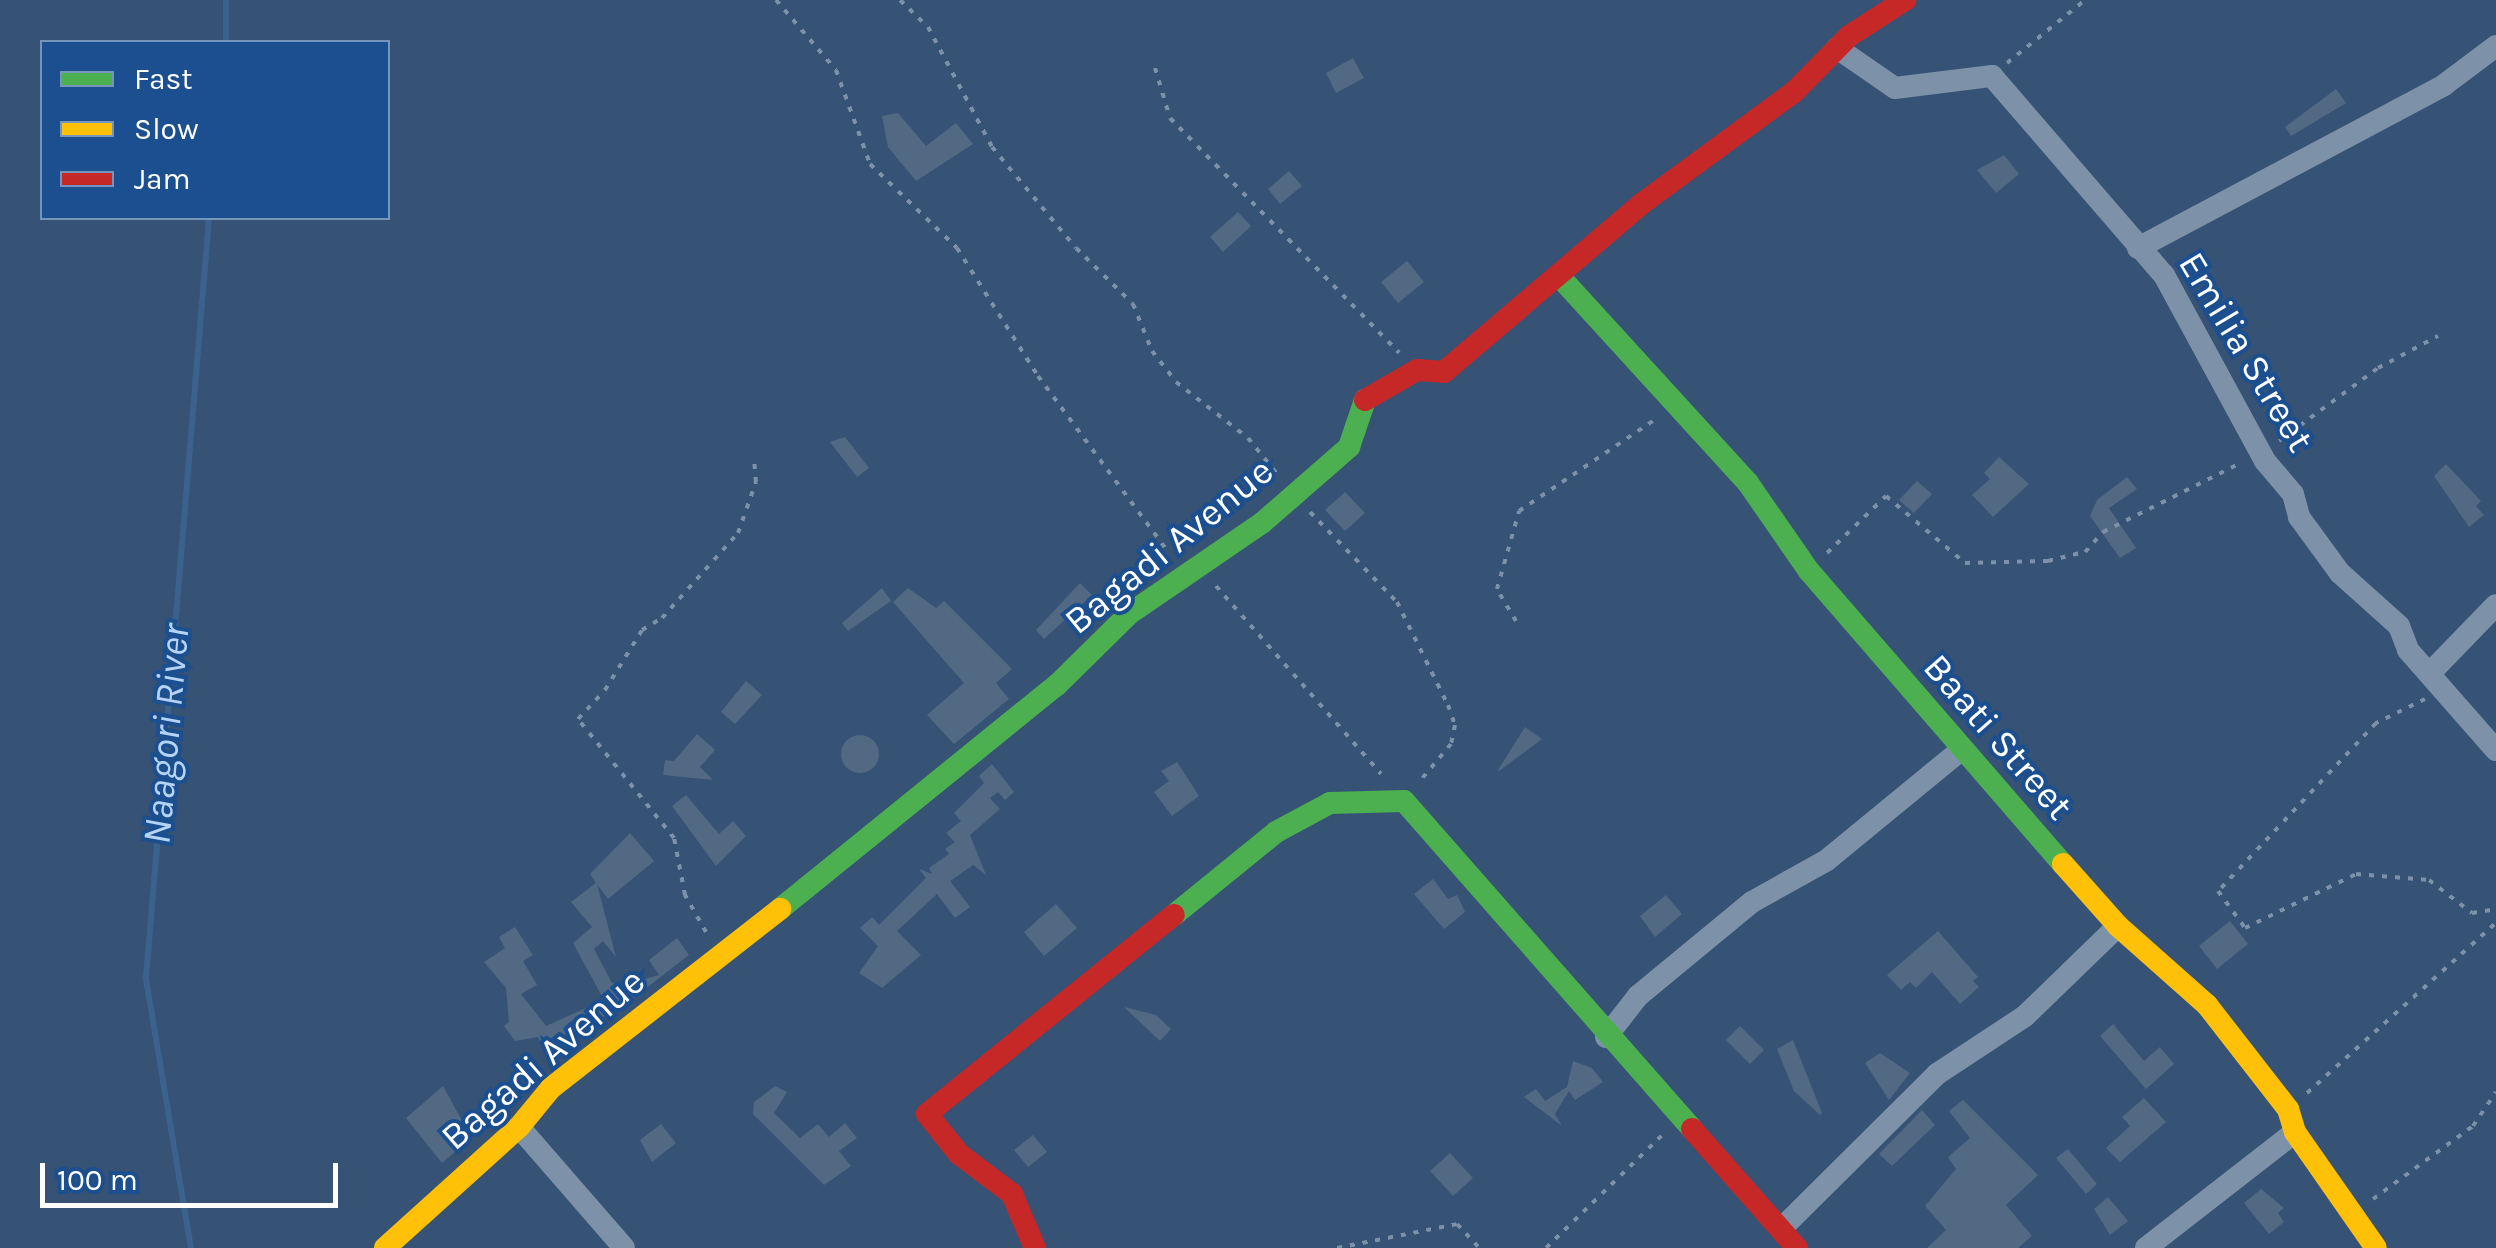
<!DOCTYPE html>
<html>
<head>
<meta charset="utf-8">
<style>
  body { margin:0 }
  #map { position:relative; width:2496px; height:1248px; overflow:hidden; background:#365274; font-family:Karla,sans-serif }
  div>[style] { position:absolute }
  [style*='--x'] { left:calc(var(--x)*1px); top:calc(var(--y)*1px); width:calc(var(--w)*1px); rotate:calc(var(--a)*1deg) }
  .stream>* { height:6px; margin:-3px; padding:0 3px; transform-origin:3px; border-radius:3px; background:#3b618d }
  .building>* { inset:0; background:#526984 }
  .round { border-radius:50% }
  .path>* { height:4px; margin-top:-2px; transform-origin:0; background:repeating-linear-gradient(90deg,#7d92a8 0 5px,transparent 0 13px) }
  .street>* { height:22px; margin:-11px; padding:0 11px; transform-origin:11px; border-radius:11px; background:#7d92a8 }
  .fast>* { height:22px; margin:-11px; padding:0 11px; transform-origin:11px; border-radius:11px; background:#4caf50 }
  .slow>* { height:22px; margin:-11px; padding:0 11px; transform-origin:11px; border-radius:11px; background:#ffc107 }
  .jam>* { height:22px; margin:-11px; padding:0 11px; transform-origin:11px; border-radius:11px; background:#c62828 }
  span { translate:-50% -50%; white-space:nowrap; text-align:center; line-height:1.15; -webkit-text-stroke:8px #1b4f8f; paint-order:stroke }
  .street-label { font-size:38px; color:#fff }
  .water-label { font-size:40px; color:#b5d3f5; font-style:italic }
  .legend { position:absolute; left:40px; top:40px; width:350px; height:180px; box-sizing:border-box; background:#1b4f8f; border:2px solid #7695bc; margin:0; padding:12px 18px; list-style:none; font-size:30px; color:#fff }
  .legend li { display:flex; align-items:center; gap:20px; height:50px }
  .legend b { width:50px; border:2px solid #7695bc }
  .scale { position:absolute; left:40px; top:1163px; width:298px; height:45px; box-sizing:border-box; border:5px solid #fff; border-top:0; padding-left:12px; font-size:30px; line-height:35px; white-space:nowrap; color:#fff; -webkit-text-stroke:8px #1b4f8f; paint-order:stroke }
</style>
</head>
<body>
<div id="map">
  <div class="stream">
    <div style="--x:226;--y:42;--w:42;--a:-90"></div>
    <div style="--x:191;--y:1248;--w:274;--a:-99.5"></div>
    <div style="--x:146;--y:978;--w:763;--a:-85.26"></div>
  </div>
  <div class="building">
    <div style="clip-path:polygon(1353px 58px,1364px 78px,1336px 93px,1326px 73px)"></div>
    <div style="clip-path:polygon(2336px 89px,2346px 103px,2291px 136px,2285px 127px)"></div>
    <div style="clip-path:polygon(898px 113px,926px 146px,956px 123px,973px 144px,916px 181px,888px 147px,882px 116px)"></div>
    <div style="clip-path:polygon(2004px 155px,2019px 174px,1996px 193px,1977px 170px)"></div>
    <div style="clip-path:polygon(1289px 171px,1302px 186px,1280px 204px,1268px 189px)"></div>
    <div style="clip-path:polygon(1238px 212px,1251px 226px,1223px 252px,1210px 237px)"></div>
    <div style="clip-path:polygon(1407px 261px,1424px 282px,1398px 303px,1381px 282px)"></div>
    <div style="clip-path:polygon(845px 437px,869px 468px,857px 477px,830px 442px)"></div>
    <div style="clip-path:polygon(1999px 457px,2029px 484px,1993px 517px,1972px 495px,1990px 479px,1984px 473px)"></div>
    <div style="clip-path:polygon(2446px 464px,2481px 501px,2476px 506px,2484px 515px,2469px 527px,2434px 476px)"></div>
    <div style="clip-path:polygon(2127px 477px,2137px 489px,2109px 508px,2136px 548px,2120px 558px,2090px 516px,2097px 500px)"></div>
    <div style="clip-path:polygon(1917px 481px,1932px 494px,1914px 513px,1899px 500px)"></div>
    <div style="clip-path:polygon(1345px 492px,1365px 513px,1345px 531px,1325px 510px)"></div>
    <div style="clip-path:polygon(1080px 583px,1092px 595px,1044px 639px,1036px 630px)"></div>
    <div style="clip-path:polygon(882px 588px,891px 601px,848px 631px,842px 623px)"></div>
    <div style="clip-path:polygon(908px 588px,936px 608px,944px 601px,1012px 669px,996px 683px,1009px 699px,954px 744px,927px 715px,964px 683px,893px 602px)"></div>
    <div style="clip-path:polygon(746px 681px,762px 695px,735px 724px,721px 712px)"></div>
    <div style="clip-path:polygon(1525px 727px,1542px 739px,1499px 771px,1498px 770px)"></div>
    <div style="clip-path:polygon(697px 734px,715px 750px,700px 767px,713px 780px,663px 775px,665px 760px,674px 761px)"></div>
    <div class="round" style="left:841px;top:735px;width:38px;height:38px"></div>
    <div style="clip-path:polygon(1177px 762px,1199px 796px,1172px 816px,1154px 792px,1169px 781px,1161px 771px)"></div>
    <div style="clip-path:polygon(992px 764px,1014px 792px,1005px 800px,998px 792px,990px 798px,1000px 809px,970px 835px,986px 875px,973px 865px,950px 881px,970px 907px,955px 918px,937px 894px,897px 931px,921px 955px,882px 988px,859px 973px,878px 946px,860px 928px,872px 917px,879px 925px,926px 878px,919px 869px,932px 874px,929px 868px,949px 854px,945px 849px,955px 842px,946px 833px,961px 821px,954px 813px,984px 783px,979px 776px)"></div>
    <div style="clip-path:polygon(686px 795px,719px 834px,733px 821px,746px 836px,716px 866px,672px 806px)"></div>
    <div style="clip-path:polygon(630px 833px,654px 861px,608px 899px,597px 884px,616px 957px,603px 941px,594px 949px,612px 983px,623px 985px,659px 975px,649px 960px,677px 938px,689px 955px,613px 1014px,598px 1018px,600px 1024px,581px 1039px,572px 1020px,561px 1055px,550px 1063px,538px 1037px,515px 1041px,504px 1026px,509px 1022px,506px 988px,484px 962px,505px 948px,499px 937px,515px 927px,533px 955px,523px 961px,537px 985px,521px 994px,546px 1026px,604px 1000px,573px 943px,592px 927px,571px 902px,596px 883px,590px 874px)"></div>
    <div style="clip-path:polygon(1433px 879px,1448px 899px,1457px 895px,1465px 912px,1444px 929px,1414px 894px)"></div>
    <div style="clip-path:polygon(1666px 895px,1682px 914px,1655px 937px,1640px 916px)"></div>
    <div style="clip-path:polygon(1056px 904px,1077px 928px,1044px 956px,1024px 932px)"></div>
    <div style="clip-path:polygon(2230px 921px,2248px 944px,2217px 969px,2199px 946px)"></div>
    <div style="clip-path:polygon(1938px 931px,1978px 977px,1973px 981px,1979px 987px,1960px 1004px,1932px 972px,1916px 988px,1910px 982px,1901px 990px,1887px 975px)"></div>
    <div style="clip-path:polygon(1124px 1007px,1156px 1015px,1171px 1029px,1160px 1041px)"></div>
    <div style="clip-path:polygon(2113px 1024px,2144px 1061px,2160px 1047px,2174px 1064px,2146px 1089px,2100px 1036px)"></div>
    <div style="clip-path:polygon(1740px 1026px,1764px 1050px,1750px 1064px,1726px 1040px)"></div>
    <div style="clip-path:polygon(1793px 1040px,1822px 1113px,1820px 1115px,1794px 1091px,1777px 1049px)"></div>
    <div style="clip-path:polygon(1880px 1053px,1910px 1073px,1889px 1100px,1865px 1063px)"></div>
    <div style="clip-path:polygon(1573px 1061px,1592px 1068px,1603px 1082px,1575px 1100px,1569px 1091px,1555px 1114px,1562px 1126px,1524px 1097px,1536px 1089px,1545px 1101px,1567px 1087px)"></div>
    <div style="clip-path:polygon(443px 1086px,465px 1126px,445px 1140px,456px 1151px,442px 1163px,406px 1118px)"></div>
    <div style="clip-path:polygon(775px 1086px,787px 1092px,774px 1113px,800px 1138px,818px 1124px,829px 1137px,845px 1123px,857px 1138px,839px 1151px,851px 1166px,824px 1185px,753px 1114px,754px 1102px)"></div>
    <div style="clip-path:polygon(2144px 1098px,2166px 1122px,2120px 1162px,2106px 1148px,2130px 1126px,2122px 1117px)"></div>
    <div style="clip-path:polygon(1963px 1100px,2038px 1175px,2006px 1205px,2032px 1236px,2018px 1248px,1927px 1248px,1946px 1230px,1925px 1206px,1956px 1169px,1948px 1157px,1970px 1138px,1949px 1111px)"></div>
    <div style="clip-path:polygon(1922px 1110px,1935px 1125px,1892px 1166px,1879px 1154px)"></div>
    <div style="clip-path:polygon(661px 1124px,676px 1143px,652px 1162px,640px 1140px)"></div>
    <div style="clip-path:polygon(1033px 1135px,1047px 1152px,1028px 1167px,1014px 1150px)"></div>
    <div style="clip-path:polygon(2068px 1149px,2097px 1184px,2086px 1194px,2056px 1158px)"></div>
    <div style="clip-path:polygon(1450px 1153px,1473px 1178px,1453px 1196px,1430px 1171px)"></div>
    <div style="clip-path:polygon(2261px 1189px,2284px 1208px,2278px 1213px,2284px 1222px,2269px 1234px,2244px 1203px)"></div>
    <div style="clip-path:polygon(2108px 1197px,2128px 1221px,2110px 1235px,2094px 1209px)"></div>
  </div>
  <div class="path">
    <div style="--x:776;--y:0;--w:92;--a:49.4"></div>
    <div style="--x:836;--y:70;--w:100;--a:70.1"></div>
    <div style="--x:870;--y:164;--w:121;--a:44"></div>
    <div style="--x:957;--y:248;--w:151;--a:57.7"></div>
    <div style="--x:1038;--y:376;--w:220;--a:53.5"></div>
    <div style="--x:900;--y:0;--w:39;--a:44"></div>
    <div style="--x:928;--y:27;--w:136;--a:61.9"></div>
    <div style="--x:992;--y:147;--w:131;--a:50.3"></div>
    <div style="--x:1076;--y:248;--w:80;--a:44.5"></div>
    <div style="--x:1133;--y:304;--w:51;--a:68"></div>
    <div style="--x:1152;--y:351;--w:39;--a:52"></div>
    <div style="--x:1176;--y:382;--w:91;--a:37.9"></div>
    <div style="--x:1248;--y:438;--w:48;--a:51"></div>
    <div style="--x:2007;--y:63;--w:100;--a:-38.9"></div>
    <div style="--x:1155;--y:68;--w:52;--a:73.3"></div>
    <div style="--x:1170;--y:118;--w:328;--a:45.7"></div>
    <div style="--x:2279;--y:441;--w:123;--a:-36.4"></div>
    <div style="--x:2378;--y:368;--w:68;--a:-28.1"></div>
    <div style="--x:1310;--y:512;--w:125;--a:46"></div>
    <div style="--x:1397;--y:602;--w:115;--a:63.7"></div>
    <div style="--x:1448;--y:705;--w:21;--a:71"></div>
    <div style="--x:1455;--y:725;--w:19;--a:102"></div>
    <div style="--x:1451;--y:744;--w:50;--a:130.1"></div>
    <div style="--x:1827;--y:553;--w:82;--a:-44"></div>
    <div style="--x:1886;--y:496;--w:104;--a:40.3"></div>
    <div style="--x:1965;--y:563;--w:83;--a:-1.4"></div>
    <div style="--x:2048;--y:561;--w:38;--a:-14"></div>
    <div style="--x:2085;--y:552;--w:27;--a:-48"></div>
    <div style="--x:2103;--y:532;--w:154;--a:-26.6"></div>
    <div style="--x:1216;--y:586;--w:250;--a:48.7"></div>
    <div style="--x:1516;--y:621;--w:37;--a:-121"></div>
    <div style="--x:1497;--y:589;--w:81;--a:-74.2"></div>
    <div style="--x:1519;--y:511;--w:161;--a:-33.9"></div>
    <div style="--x:2425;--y:699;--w:55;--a:153.9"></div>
    <div style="--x:2376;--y:723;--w:231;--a:133.2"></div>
    <div style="--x:2218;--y:891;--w:46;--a:53.9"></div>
    <div style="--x:2245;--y:928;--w:123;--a:-25.9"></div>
    <div style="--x:2356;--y:874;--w:73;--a:4.7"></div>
    <div style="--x:2429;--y:880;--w:54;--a:37.5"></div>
    <div style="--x:2472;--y:913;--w:24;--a:-9"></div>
    <div style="--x:706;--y:932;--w:43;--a:-119.6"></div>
    <div style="--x:685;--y:895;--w:58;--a:-100.9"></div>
    <div style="--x:674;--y:838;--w:153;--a:-128.9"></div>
    <div style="--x:578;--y:719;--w:40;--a:-47"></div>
    <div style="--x:605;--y:690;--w:70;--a:-58.3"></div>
    <div style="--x:642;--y:630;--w:23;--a:-31"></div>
    <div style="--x:662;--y:618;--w:114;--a:-48.2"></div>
    <div style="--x:738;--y:533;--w:54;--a:-70.6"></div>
    <div style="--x:756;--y:482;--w:24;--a:-95"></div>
    <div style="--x:2307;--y:1093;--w:254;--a:-42"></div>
    <div style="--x:2373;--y:1199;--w:124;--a:-36.1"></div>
    <div style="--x:2473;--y:1126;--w:41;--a:-55.9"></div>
    <div style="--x:1337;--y:1248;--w:122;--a:-11.3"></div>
    <div style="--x:1457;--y:1224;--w:33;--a:47"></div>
    <div style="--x:1546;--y:1248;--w:162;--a:-44.2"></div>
  </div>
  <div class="street">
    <div style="--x:1837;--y:48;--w:70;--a:34.6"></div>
    <div style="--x:1895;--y:88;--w:98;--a:-7.1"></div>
    <div style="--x:1992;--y:76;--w:263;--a:49.2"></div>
    <div style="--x:2164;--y:275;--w:212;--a:61.5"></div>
    <div style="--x:2265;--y:461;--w:43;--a:49.7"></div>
    <div style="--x:2293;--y:494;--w:24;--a:75"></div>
    <div style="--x:2299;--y:517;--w:69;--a:53.8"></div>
    <div style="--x:2340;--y:573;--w:79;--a:41.9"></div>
    <div style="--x:2399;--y:626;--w:26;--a:69"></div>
    <div style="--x:2408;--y:650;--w:133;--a:48.7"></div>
    <div style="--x:2138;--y:248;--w:347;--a:-28"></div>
    <div style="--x:2444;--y:85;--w:65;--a:-36.9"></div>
    <div style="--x:2431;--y:672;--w:93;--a:-45.9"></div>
    <div style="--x:1606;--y:1037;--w:52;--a:-52"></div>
    <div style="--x:1638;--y:996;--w:148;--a:-39.5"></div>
    <div style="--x:1752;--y:902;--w:86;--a:-29.2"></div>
    <div style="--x:1827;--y:860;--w:173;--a:-39.4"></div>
    <div style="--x:519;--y:1127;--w:160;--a:49"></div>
    <div style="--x:1781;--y:1229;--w:220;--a:-44.8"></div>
    <div style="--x:1937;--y:1074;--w:105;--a:-33.4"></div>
    <div style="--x:2025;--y:1016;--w:129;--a:-44.1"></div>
    <div style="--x:2146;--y:1248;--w:189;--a:-37.9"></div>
  </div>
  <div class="fast">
    <div style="--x:1559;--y:276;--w:280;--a:47.6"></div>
    <div style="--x:1748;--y:483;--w:107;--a:55.3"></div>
    <div style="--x:1809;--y:571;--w:388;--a:49.1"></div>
    <div style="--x:780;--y:909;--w:356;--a:-39"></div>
    <div style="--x:1057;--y:685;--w:101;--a:-44.6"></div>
    <div style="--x:1129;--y:614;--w:161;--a:-34.4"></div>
    <div style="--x:1262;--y:523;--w:116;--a:-41.1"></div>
    <div style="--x:1349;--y:447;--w:50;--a:-71.2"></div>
    <div style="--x:1174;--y:915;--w:132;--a:-39.1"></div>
    <div style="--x:1276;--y:832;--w:61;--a:-28.2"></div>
    <div style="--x:1330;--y:803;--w:74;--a:-1.5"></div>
    <div style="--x:1404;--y:801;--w:436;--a:48.7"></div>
  </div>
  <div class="slow">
    <div style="--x:2063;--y:864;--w:83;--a:48.4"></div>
    <div style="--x:2118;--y:926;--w:119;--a:41.6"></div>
    <div style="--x:2207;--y:1005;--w:132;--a:52.1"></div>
    <div style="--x:2288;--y:1109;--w:24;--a:73"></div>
    <div style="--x:2295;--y:1132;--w:141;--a:55.1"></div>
    <div style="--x:385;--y:1248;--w:181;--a:-42.1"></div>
    <div style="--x:519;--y:1127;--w:50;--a:-50.6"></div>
    <div style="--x:551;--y:1088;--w:291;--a:-38"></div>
  </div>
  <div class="jam">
    <div style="--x:1365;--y:400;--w:60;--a:-30"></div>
    <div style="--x:1417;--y:370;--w:27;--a:4"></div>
    <div style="--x:1444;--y:372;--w:262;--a:-40.4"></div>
    <div style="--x:1644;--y:202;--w:186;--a:-36.3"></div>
    <div style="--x:1794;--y:92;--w:78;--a:-45.5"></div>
    <div style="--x:1849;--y:36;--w:67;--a:-32.7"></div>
    <div style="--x:1692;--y:1129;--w:159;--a:48.6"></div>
    <div style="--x:1035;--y:1248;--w:59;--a:-113.1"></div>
    <div style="--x:1012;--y:1194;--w:66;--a:-143"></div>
    <div style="--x:959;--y:1154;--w:51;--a:-128.7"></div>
    <div style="--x:927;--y:1114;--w:317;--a:-38.9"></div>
  </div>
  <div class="street-label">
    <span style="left:2246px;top:352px;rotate:59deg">Emilia Street</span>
    <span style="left:1169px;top:546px;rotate:-39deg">Bagadi Avenue</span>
    <span style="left:1998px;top:737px;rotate:49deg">Baati Street</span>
    <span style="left:543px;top:1059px;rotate:-41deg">Bagadi Avenue</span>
  </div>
  <div class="water-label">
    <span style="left:166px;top:734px;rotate:-85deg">Naagori River</span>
  </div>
  <ul class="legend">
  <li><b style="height:12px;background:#4caf50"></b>Fast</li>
  <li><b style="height:12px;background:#ffc107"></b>Slow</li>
  <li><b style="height:12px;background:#c62828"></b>Jam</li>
  </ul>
  <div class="scale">100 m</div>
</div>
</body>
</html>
